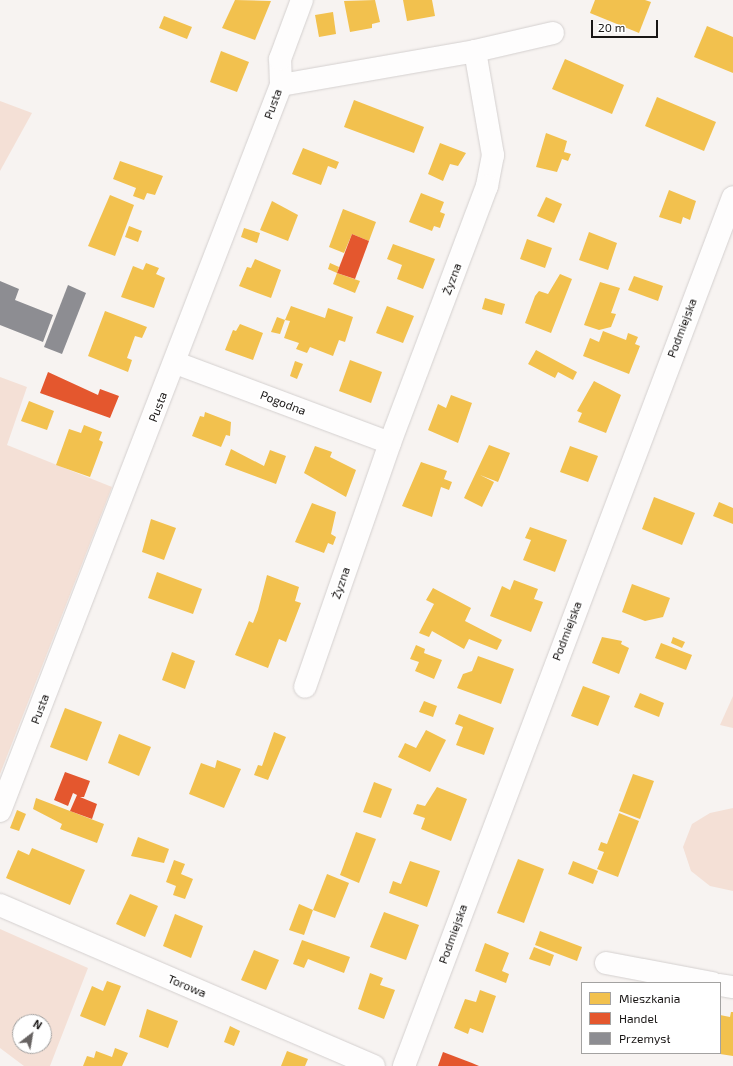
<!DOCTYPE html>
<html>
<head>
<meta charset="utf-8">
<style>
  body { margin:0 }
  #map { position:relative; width:733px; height:1066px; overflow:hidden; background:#f7f3f1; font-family:"Exo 2",sans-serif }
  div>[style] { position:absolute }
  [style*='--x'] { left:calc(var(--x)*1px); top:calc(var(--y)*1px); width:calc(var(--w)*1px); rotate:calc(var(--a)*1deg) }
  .green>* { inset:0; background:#f4e0d6 }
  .homes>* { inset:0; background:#f2c14e }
  .shops>* { inset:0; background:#e4572e }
  .industry>* { inset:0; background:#8d8d92 }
  .roads { filter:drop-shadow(0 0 1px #d4d0cf) drop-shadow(0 0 1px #d4d0cf) }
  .minor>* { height:22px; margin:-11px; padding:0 11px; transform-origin:11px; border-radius:11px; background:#fefdfd }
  span { translate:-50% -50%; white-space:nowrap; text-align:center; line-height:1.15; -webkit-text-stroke:4px #fff; paint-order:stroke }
  .street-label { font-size:12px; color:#191615 }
  .legend { position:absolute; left:581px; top:982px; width:140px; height:72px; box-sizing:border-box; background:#fff; border:1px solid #a3a2a1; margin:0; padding:5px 7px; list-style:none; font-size:12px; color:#191615 }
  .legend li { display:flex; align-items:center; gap:8px; height:20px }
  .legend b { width:20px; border:1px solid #a3a2a1 }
  .north { position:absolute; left:12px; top:1014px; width:40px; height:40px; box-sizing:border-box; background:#fff; border:1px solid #a3a2a1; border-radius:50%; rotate:31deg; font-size:11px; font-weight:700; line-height:16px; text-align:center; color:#191615 }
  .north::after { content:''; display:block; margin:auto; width:14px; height:18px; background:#676362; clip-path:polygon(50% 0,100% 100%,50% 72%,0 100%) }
  .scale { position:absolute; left:591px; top:20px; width:67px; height:18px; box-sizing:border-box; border:2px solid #191615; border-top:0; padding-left:5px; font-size:12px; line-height:14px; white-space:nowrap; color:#191615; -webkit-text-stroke:3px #fff; paint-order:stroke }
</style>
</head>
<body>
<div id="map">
  <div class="green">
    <div style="clip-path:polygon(0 101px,32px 113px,0 171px)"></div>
    <div style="clip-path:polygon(0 377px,27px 387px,7px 445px,112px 487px,0 774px)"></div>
    <div style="clip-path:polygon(733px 696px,733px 728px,720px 725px)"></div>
    <div style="clip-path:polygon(733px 808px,733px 891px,710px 886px,691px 871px,683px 847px,692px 824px,710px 813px)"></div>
    <div style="clip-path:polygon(evenodd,0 929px,88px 968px,50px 1066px,24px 1066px,0 1048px,0 929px,20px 1022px,44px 1022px,44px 1046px,20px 1046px,20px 1022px)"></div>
  </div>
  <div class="homes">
    <div style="clip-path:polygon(235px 0,271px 1px,255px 40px,222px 28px)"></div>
    <div style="clip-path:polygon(375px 0,380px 22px,372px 24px,372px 28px,350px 32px,344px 1px)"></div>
    <div style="clip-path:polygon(403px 0,432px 0,435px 16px,407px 21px)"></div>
    <div style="clip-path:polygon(595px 0,645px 0,651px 2px,639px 33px,590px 13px)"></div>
    <div style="clip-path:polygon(333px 12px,336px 34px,319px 37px,315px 15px)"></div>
    <div style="clip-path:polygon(164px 16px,192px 27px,187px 39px,159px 28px)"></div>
    <div style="clip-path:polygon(707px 26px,733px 37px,733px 73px,694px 57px)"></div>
    <div style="clip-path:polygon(221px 51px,249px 62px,237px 92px,210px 82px)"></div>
    <div style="clip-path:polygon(565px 59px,624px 85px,612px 114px,552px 89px)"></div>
    <div style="clip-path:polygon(657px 97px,716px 122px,704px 151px,645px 126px)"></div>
    <div style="clip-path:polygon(354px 100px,424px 127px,414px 153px,344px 127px)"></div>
    <div style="clip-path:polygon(546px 133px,567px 141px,564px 152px,571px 154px,568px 161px,562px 159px,557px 172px,536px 167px)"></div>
    <div style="clip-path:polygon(440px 143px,466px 153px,458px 166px,450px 164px,443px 181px,428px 174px)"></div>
    <div style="clip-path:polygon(303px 148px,339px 162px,336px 169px,328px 166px,321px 185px,292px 174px)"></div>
    <div style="clip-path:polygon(120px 161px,163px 176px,155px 195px,147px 193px,144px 200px,133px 196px,136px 188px,113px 179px)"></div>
    <div style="clip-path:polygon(669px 190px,696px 201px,690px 220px,683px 217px,681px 224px,659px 217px)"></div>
    <div style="clip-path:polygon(421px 193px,444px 202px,440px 212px,445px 214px,440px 228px,434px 226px,432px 231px,409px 222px)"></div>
    <div style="clip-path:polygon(110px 195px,134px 205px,115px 256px,88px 246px)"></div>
    <div style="clip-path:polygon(546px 197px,562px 204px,554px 223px,537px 216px)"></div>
    <div style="clip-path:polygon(272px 201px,298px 215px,288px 241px,260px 230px)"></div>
    <div style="clip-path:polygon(343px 209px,376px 222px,369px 241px,352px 234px,344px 253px,329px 247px)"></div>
    <div style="clip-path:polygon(129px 226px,142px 231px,138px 242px,125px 237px)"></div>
    <div style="clip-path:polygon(244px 228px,260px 233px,257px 243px,241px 237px)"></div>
    <div style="clip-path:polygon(589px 232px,617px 243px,608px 270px,579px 260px)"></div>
    <div style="clip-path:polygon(527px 239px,552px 248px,545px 268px,520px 259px)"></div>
    <div style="clip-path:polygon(393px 244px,435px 259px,423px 289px,397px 279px,402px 265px,387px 259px)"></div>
    <div style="clip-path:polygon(255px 259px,281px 270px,271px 298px,239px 286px,247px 267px,251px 268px)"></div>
    <div style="clip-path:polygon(146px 263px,159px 268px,156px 274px,165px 278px,154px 308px,121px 297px,133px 266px,143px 270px)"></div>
    <div style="clip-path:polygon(330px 263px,339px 267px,337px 273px,328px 269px)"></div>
    <div style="clip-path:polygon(337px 273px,360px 281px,355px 293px,333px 284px)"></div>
    <div style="clip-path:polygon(560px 274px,572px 279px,551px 333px,525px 323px,535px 296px,539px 291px,548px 294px)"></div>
    <div style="clip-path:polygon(634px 276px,663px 286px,658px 301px,628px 290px)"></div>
    <div style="clip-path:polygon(600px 282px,620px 288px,611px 313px,616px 314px,611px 327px,599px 330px,584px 325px)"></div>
    <div style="clip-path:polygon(485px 298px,505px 304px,502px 315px,482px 309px)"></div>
    <div style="clip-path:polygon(291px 306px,325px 318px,328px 308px,353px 317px,345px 342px,339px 340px,333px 356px,310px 347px,307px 353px,296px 349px,299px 343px,284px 338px,290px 321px,285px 320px)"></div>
    <div style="clip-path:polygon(387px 306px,414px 316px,403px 343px,376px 333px)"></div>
    <div style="clip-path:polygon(105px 311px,147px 327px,142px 338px,135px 336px,127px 358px,132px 360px,128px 372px,88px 356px)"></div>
    <div style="clip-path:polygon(277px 317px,285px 320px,280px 334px,271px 332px)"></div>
    <div style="clip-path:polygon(240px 324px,263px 333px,253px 360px,225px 350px,233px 330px,236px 331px)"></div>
    <div style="clip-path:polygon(603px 331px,626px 340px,628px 333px,638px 337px,635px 344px,640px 346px,629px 374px,583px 356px,590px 338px,599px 342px)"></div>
    <div style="clip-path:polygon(536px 350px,577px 372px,573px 380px,558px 372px,555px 378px,528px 364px)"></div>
    <div style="clip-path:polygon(350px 360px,382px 372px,371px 403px,339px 391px)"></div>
    <div style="clip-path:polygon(295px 361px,303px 364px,297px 379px,290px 376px)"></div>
    <div style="clip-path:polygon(594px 381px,621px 395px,606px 433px,578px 422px,582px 413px,577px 411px)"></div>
    <div style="clip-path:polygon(451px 395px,472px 403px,458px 443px,428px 430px,438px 404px,446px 408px)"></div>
    <div style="clip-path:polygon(29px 401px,54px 411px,47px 430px,21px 421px)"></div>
    <div style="clip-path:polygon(205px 412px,231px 422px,230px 436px,226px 435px,221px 447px,192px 436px,200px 416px,204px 417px)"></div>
    <div style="clip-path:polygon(84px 425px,102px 432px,99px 440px,103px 442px,90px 477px,56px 465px,69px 429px,81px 433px)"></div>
    <div style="clip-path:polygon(489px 445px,510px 453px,498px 482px,480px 475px,494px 482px,482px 507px,464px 498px)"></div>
    <div style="clip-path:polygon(315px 446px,332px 452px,330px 457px,356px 470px,346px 497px,304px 473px)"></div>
    <div style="clip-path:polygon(570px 446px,598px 456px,588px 482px,560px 472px)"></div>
    <div style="clip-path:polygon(231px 449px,264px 466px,270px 450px,286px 456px,276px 484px,225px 465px)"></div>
    <div style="clip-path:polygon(421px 462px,447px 471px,444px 479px,452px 482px,449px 490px,441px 487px,432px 517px,402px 506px)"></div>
    <div style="clip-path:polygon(654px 497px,695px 513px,682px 545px,642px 529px)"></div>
    <div style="clip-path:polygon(719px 502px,733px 508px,733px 524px,713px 516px)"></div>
    <div style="clip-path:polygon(312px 503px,336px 512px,331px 534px,336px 537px,333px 545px,328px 543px,324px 553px,295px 542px)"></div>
    <div style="clip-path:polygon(151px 519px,176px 528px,164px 560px,142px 552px)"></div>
    <div style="clip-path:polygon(530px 527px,567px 540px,555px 572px,523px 560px,531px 540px,525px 538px)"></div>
    <div style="clip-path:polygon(157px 572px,202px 589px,193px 614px,148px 598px)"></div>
    <div style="clip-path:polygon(267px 575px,299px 587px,295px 601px,301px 603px,286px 642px,279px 639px,268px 668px,235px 655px,249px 621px,253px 623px,258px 610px)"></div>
    <div style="clip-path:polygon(514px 580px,538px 589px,534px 599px,543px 602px,531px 632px,490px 616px,502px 586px,510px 590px)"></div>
    <div style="clip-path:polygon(632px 584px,670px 598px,663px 617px,645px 621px,622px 612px)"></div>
    <div style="clip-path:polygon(433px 588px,471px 608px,465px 621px,502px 640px,497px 650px,469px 639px,464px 649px,432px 631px,429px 637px,419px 633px,434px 604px,426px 600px)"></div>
    <div style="clip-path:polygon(602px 637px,622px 641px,621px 644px,629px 648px,619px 674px,592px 663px)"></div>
    <div style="clip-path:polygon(673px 637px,685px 642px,682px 648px,671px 643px)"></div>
    <div style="clip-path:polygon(661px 643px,692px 655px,686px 670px,655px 658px)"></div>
    <div style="clip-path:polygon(416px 645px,425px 649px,424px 653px,442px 660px,434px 679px,415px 671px,419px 662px,410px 659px)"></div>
    <div style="clip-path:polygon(172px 652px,195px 661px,185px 689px,162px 680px)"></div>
    <div style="clip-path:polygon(478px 656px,514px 669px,501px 704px,457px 688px,463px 674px,472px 671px)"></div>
    <div style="clip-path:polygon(583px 686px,610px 696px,598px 726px,571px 716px)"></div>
    <div style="clip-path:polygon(640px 693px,664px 703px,659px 717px,634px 707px)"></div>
    <div style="clip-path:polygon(424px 701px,437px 706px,433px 717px,419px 712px)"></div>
    <div style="clip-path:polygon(65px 708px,102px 722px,87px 761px,50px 747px)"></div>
    <div style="clip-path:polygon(459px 714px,494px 728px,484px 755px,456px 745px,463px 727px,455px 724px)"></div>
    <div style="clip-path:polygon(426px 730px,446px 740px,430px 772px,398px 757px,405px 743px,416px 748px)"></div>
    <div style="clip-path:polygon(274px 732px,286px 737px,268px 780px,254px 775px,258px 765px,262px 766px)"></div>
    <div style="clip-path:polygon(119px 734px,151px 747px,139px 776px,108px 763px)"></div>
    <div style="clip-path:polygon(217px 760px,241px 769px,224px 808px,189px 794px,201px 763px,215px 768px)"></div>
    <div style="clip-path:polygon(633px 774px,654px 781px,640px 819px,619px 811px)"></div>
    <div style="clip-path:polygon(374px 782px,392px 789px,381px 818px,363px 812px)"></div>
    <div style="clip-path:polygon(437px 787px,467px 799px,451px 841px,421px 829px,425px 818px,413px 814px,417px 804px,425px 806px)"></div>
    <div style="clip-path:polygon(36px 798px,104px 824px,97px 843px,60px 829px,62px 824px,33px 809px)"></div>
    <div style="clip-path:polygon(17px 810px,26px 814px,19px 831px,10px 828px)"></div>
    <div style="clip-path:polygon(619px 813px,639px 821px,618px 877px,597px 869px,604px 852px,598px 850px,601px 842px,607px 844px)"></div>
    <div style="clip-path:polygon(356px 832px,376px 839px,359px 883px,340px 875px)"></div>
    <div style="clip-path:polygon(138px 837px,169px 849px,164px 863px,131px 856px)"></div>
    <div style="clip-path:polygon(32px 848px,85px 870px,70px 905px,6px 878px,18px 850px,29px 855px)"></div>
    <div style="clip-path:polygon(518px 859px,544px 869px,524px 923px,497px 913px)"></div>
    <div style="clip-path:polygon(174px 860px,185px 864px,181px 874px,193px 879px,185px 899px,173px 895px,176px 886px,166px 882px)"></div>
    <div style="clip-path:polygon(410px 861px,440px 871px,427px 907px,389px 893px,393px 881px,401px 884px)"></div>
    <div style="clip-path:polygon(573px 861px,598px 871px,593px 884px,568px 874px)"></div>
    <div style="clip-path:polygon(327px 874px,349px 883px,335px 918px,313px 910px)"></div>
    <div style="clip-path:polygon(130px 894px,158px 906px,145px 937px,116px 924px)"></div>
    <div style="clip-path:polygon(299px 904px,313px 910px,304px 935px,289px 930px)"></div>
    <div style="clip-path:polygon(384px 912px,419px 925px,406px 960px,370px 947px)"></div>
    <div style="clip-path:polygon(175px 914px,203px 926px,191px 958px,163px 946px)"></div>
    <div style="clip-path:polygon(540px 931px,582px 947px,577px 961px,535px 945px)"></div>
    <div style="clip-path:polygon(302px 940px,350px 957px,344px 973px,308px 959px,304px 968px,293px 964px)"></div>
    <div style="clip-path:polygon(485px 943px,509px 953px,502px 971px,509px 974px,506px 983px,475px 971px)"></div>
    <div style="clip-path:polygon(534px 947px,554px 955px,550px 966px,529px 959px)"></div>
    <div style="clip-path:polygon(254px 950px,279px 960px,266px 990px,241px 980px)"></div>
    <div style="clip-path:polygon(370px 973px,383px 978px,380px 985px,395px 990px,384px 1019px,358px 1009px)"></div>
    <div style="clip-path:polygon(107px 981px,121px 986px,105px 1026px,80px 1016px,92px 986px,103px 991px)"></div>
    <div style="clip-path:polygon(480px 990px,496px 996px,483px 1033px,470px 1028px,468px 1034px,454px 1028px,465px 999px,476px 1002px)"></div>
    <div style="clip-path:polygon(147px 1009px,178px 1021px,168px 1048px,139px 1037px)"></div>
    <div style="clip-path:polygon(731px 1012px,733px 1012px,733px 1056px,720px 1054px,720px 1015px,730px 1017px)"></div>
    <div style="clip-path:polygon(230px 1026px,240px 1031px,234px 1046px,224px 1042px)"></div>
    <div style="clip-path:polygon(115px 1048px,128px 1053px,122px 1066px,83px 1066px,87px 1056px,94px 1058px,96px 1051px,112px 1057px)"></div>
    <div style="clip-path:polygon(287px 1051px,308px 1059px,305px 1066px,281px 1066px)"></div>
  </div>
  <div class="shops">
    <div style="clip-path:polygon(352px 234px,369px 241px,355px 279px,337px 273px)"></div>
    <div style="clip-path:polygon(48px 372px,98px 395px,100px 389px,119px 396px,110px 418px,40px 393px)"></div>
    <div style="clip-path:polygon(65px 772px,90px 781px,84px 797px,80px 797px,97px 804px,92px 819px,70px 811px,77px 795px,73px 793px,68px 806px,54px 800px)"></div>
    <div style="clip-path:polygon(443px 1052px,472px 1063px,479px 1066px,438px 1066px)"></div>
  </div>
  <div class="industry">
    <div style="clip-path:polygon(0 281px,19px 289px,15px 300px,53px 315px,43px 342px,0 325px)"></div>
    <div style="clip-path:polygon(68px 285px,86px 293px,62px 354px,44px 347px)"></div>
  </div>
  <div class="roads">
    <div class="minor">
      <div style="--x:475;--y:51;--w:80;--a:-13"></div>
      <div style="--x:281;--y:85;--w:197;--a:-9.9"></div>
      <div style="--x:475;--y:51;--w:106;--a:80.2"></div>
      <div style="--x:493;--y:155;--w:32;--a:101"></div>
      <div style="--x:487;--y:186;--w:275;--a:110.7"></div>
      <div style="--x:390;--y:443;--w:258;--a:109.2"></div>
      <div style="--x:176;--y:363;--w:228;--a:20.5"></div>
      <div style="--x:0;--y:811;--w:778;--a:-68.84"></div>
      <div style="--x:281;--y:85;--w:26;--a:-92"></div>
      <div style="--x:280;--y:59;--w:63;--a:-69.6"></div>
      <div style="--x:0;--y:905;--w:407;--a:23.3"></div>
      <div style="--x:606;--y:963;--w:108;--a:10.7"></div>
      <div style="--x:720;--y:985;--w:13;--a:9"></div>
      <div style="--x:404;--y:1066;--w:929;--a:-69.26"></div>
    </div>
  </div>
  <div class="street-label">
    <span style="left:273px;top:104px;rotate:-70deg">Pusta</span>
    <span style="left:452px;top:279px;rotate:-69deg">Żyzna</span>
    <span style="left:682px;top:328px;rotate:-69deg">Podmiejska</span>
    <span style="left:283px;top:403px;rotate:21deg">Pogodna</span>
    <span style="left:158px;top:407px;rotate:-69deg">Pusta</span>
    <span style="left:341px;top:583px;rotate:-71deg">Żyzna</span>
    <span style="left:567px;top:631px;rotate:-69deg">Podmiejska</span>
    <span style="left:40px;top:709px;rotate:-69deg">Pusta</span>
    <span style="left:453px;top:934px;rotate:-70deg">Podmiejska</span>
    <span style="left:187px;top:986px;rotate:23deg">Torowa</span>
  </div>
  <ul class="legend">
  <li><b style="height:11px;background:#f2c14e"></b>Mieszkania</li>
  <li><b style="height:11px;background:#e4572e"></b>Handel</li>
  <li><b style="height:11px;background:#8d8d92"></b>Przemysł</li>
  </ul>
  <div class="north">N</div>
  <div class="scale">20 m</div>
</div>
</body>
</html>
